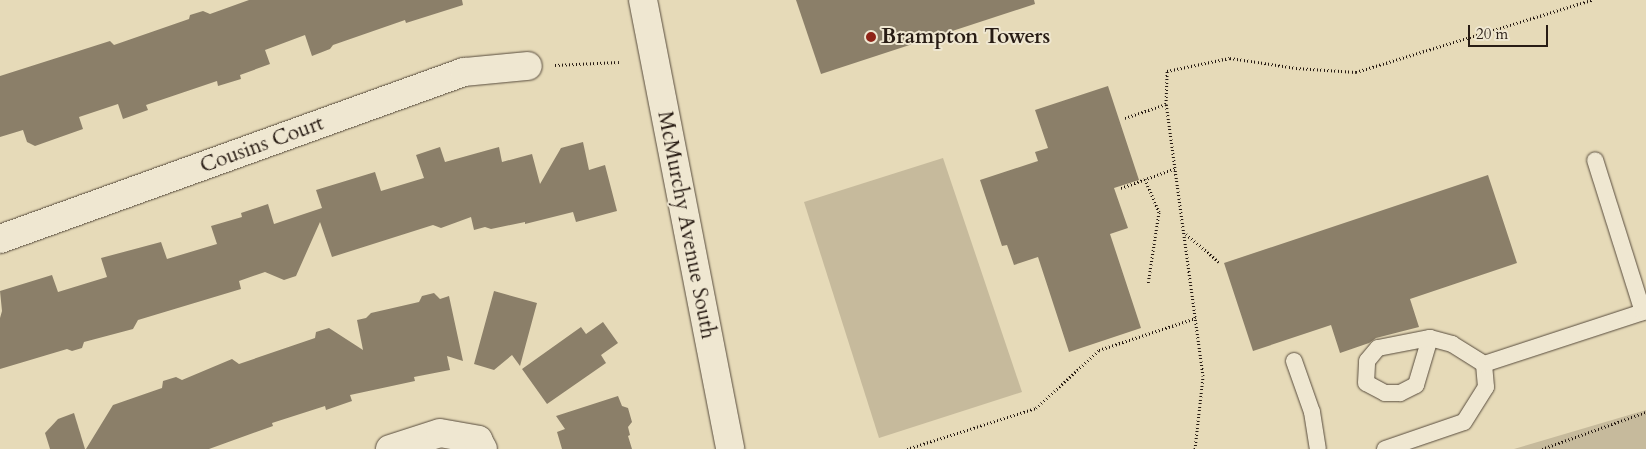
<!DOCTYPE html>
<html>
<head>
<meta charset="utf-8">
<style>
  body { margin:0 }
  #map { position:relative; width:1646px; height:449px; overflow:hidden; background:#e6dab8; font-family:Cardo,serif }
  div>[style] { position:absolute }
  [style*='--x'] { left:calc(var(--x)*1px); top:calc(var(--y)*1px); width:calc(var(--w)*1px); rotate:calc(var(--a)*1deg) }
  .green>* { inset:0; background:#c6ba9c }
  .building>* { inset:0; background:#8b7f69 }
  .path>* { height:3px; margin-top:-1.5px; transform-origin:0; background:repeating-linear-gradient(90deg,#281c14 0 1px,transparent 0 3.5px) }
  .roads { filter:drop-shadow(0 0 1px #584c3d) drop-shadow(0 0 1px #584c3d) }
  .lane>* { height:16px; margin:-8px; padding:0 8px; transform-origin:8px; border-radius:8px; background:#efe7d1 }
  .street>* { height:28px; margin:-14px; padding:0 14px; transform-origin:14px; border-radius:14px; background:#efe7d1 }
  .secondary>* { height:28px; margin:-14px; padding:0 14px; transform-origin:14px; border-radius:14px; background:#efe7d1 }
  .dots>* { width:14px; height:14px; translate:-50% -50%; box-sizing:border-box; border:2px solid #efe7d1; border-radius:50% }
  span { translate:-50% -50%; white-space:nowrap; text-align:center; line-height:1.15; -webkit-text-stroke:4px #efe7d1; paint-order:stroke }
  .poi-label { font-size:21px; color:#281c14; font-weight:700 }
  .left { translate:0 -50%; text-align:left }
  .street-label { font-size:21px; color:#281c14 }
  .scale { position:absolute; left:1468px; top:25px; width:80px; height:22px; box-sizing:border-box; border:2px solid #281c14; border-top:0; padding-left:6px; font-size:15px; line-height:18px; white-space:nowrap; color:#281c14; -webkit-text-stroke:4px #efe7d1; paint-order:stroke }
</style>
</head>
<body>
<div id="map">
  <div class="green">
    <div style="clip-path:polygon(943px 158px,1022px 392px,879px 438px,804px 202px)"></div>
    <div style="clip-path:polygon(1646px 410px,1646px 449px,1514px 449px)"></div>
  </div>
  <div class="building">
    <div style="clip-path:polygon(249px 0,462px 0,463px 5px,406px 23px,405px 20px,333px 45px,330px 49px,312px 56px,305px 35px,265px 50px,270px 64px,240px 75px,241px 79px,218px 86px,217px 81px,146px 105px,148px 110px,123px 119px,118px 104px,79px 117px,83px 129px,35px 146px,27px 142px,23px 130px,0 137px,0 76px,110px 41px,114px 45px,189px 19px,190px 15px,203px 11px,210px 14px)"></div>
    <div style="clip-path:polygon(796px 0,1034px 0,1035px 4px,821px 74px)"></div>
    <div style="clip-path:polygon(1108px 86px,1139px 180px,1114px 188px,1128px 228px,1110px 234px,1141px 328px,1069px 352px,1038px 257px,1014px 265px,1007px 245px,1002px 246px,980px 180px,1038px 161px,1035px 152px,1048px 148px,1035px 110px)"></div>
    <div style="clip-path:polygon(583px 142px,589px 170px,605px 165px,617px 211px,576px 222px,573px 212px,525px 224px,525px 222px,491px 229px,485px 227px,474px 230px,471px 217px,441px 228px,433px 225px,332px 257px,320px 222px,296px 276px,284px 280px,265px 272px,239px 281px,241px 289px,138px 320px,133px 329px,84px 342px,82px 348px,72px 351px,67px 349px,0 369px,0 318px,2px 311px,0 291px,52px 275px,58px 292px,107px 277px,101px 258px,161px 242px,167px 259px,217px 244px,211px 226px,242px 217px,241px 213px,268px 204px,274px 224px,322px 208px,316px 190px,375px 172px,381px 191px,424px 178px,416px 155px,440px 147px,445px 162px,499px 147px,502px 162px,532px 154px,540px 184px,561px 148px)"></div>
    <div style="clip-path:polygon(1488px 175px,1517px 263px,1410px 299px,1419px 327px,1376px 338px,1369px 343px,1340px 353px,1331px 325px,1253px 351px,1224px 263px)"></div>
    <div style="clip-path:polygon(494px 291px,537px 303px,520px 366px,512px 355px,494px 370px,474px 364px)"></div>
    <div style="clip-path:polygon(434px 293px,440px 299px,449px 296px,463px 361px,447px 356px,450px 370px,414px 377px,415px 381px,350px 395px,352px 401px,326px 410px,325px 406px,272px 423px,273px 426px,209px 449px,86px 449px,113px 405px,162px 388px,163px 381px,176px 377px,182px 380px,232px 359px,239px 364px,315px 338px,316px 332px,329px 328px,363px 350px,357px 320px,366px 318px,371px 313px,419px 302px,422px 296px)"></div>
    <div style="clip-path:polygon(603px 322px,618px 343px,601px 355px,606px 363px,547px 404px,522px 369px,581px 327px,586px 334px)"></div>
    <div style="clip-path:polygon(618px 396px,622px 406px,628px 408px,632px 422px,628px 427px,630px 435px,628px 436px,632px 449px,562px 449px,557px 432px,565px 429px,556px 416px)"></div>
    <div style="clip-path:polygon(74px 413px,85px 449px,50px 449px,45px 433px,58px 419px)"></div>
  </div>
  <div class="path">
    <div style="--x:555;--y:65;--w:64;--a:-2.7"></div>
    <div style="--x:1125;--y:118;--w:43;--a:-18.9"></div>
    <div style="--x:1145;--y:179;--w:36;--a:67"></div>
    <div style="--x:1159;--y:212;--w:73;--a:98.7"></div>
    <div style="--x:1121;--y:188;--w:59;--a:-20"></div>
    <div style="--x:1186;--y:234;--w:43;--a:40.3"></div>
    <div style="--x:907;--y:449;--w:135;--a:-17.6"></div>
    <div style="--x:1036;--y:408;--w:86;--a:-42.6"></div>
    <div style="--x:1099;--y:350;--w:102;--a:-18.3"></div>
    <div style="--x:1195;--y:449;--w:73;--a:-83.7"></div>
    <div style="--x:1203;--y:376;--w:275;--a:-97.7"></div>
    <div style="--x:1166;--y:104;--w:33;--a:-88"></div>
    <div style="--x:1167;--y:71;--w:64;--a:-11.7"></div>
    <div style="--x:1230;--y:58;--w:67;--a:8.6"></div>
    <div style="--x:1296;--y:68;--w:60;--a:3.8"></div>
    <div style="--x:1356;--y:72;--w:247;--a:-17"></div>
    <div style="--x:1542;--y:449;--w:110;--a:-19.6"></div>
  </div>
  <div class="roads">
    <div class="lane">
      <div style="--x:1430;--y:338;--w:49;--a:106.6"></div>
      <div style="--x:1416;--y:385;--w:18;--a:153"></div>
      <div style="--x:1400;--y:393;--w:15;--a:180"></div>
      <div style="--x:1385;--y:393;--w:21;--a:-152"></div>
      <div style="--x:1366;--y:383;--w:22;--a:-87"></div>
      <div style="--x:1367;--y:361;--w:17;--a:-50"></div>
      <div style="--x:1378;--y:348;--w:53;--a:-10.9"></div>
      <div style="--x:1430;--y:338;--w:23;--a:15"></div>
      <div style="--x:1452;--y:344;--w:38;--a:32"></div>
      <div style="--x:1294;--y:361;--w:54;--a:70.6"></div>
      <div style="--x:1312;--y:412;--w:37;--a:81"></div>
      <div style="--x:1385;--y:449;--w:83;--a:-18.9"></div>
      <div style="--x:1464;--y:422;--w:41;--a:-57.8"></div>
      <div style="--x:1486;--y:387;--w:23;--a:-95"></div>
      <div style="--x:1484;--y:364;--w:167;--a:-18.1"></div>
      <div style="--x:1643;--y:312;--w:159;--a:-107.5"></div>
    </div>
    <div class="street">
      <div style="--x:0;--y:239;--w:493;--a:-19.8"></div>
      <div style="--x:464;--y:72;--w:64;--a:-5.4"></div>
      <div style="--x:390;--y:449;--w:52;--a:-17.7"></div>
      <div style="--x:440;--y:433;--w:39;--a:10"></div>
      <div style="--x:478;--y:440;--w:10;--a:61"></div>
    </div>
    <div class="secondary">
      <div style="--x:643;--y:0;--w:457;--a:79"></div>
    </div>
  </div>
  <div class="dots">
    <div style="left:871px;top:37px;background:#8f2418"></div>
  </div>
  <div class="poi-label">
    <span class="left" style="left:881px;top:37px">Brampton Towers</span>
  </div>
  <div class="street-label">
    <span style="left:262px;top:145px;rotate:-20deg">Cousins Court</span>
    <span style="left:686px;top:225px;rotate:79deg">McMurchy Avenue South</span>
  </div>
  <div class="scale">20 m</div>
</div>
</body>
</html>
